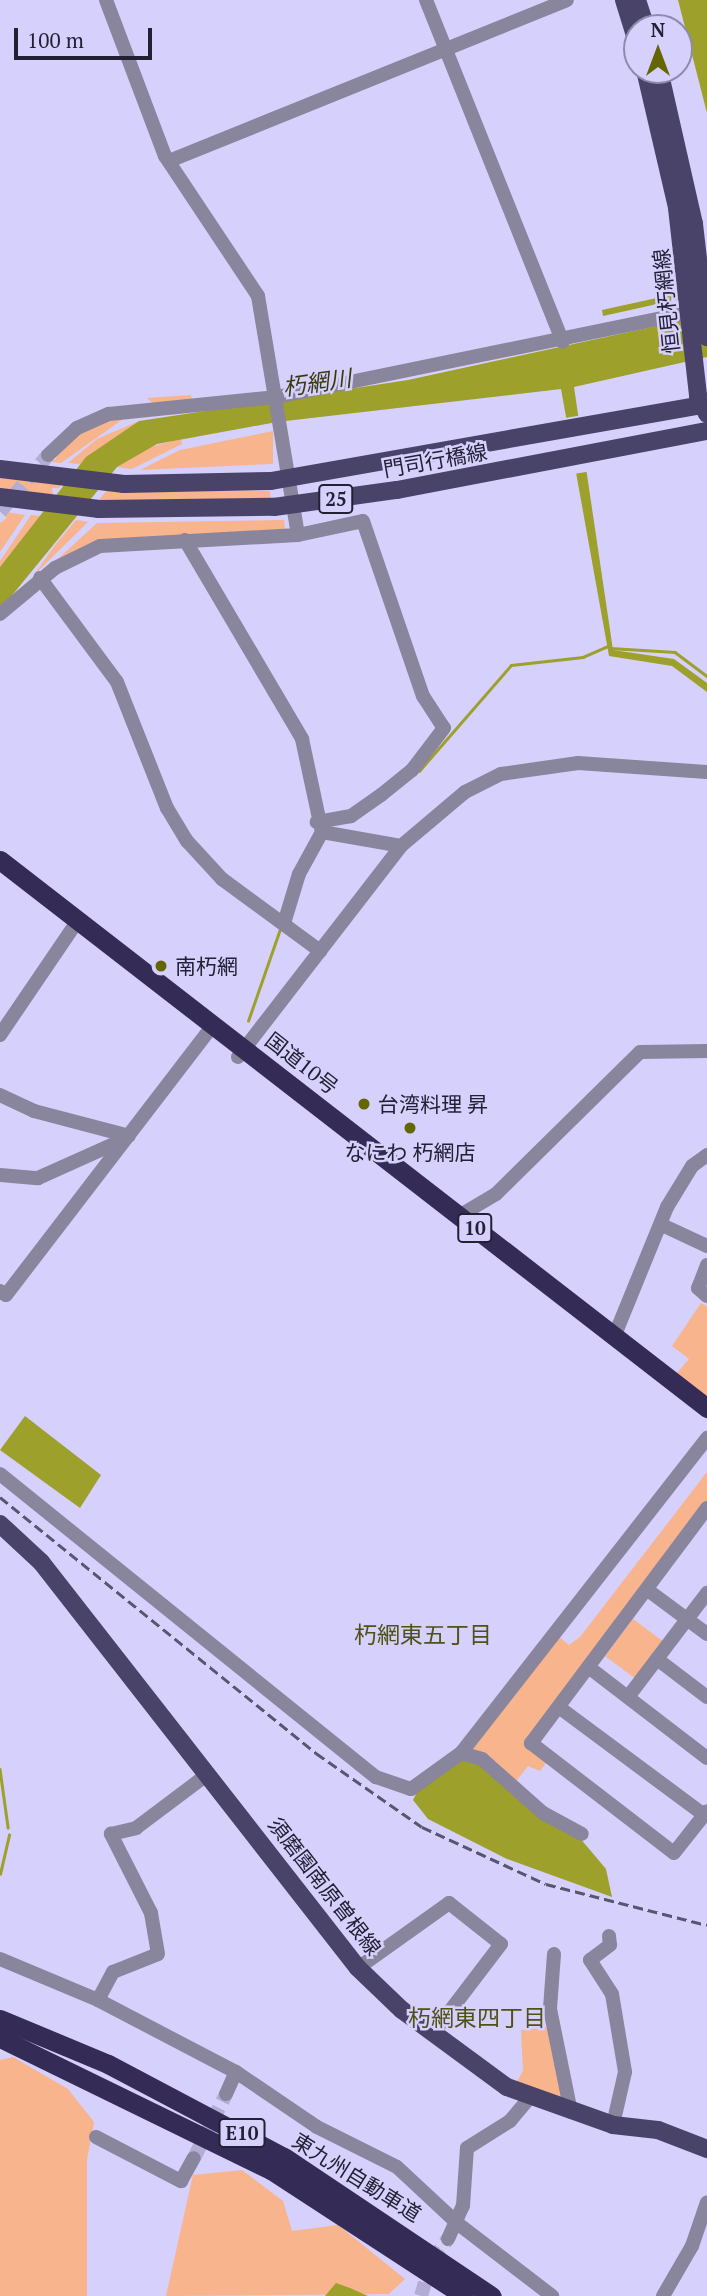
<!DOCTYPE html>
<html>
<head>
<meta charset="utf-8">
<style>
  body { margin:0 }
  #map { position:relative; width:707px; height:2296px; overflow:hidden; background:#d6d0fc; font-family:"PT Serif","Noto Sans JP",serif }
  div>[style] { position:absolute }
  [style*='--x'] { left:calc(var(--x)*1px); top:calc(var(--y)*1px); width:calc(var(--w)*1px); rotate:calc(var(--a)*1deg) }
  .green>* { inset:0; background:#f7b48d }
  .water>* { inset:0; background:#9da02a }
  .pier>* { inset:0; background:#d6d0fc }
  .stream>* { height:2.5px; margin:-1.25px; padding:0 1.25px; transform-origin:1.25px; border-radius:1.25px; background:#9da02a }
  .minor-tunnel>* { height:14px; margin-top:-7px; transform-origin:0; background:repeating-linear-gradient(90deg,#b2add4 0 14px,transparent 0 21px) }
  .minor>* { height:14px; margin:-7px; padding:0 7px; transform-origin:7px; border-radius:7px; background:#88859c }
  .major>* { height:18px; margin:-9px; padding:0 9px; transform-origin:9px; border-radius:9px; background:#494369 }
  .highway>* { height:19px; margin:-9.5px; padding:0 9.5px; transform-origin:9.5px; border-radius:9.5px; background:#342b57 }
  .rail>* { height:2.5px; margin-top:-1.25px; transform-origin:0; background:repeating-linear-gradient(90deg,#595570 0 10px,transparent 0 15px) }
  .dots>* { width:19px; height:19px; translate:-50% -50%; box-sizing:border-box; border:4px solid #d6d0fc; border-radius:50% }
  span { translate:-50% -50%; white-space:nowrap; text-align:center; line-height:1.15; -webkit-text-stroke:5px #d6d0fc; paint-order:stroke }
  .shield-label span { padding:2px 5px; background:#d6d0fc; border:2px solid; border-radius:5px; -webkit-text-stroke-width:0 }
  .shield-label { font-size:19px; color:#232034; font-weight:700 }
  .street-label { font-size:21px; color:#232034 }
  .poi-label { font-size:21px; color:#232034 }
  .left { translate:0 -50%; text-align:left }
  .water-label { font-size:23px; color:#393a0b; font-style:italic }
  .neighbourhood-label { font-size:23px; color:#4f5115 }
  .north { position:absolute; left:623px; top:14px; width:70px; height:70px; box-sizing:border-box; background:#d6d0fc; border:2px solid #8e8aac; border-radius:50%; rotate:0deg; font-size:19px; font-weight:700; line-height:28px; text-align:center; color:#232034 }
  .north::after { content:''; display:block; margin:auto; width:24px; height:32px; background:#646601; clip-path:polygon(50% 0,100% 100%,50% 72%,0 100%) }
  .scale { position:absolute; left:14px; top:28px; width:138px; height:32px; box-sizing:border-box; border:4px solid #232034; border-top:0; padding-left:9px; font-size:21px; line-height:24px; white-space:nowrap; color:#232034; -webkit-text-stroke:5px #d6d0fc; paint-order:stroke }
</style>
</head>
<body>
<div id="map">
  <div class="green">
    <div style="clip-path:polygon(191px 395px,192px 400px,154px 404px,147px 398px)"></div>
    <div style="clip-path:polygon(123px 419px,61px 463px,36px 460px,55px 460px,66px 441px,100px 420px)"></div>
    <div style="clip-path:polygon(139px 421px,80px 464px,68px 463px,97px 439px)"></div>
    <div style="clip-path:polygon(273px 431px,273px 464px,140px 470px,180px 450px)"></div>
    <div style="clip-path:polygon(181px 439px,182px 444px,132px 469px,117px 467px,147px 448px)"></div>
    <div style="clip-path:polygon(0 475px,59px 484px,60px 488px,52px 488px,53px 496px,0 489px)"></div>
    <div style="clip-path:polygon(108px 489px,270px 491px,271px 501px,97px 502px)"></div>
    <div style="clip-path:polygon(0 511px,25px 515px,0 552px,0 523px,7px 518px)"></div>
    <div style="clip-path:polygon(31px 515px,42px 516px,0 567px,0 561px)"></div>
    <div style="clip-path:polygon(76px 520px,88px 522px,33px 576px,56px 544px)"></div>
    <div style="clip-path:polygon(284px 520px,285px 532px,105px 541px,47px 569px,97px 523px)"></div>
    <div style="clip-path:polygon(701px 1303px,707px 1306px,707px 1397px,676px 1374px,689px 1359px,672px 1346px)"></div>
    <div style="clip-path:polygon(707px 1472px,707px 1505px,527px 1743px,548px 1760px,540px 1771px,528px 1766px,513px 1785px,468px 1753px,558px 1636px,569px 1645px,580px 1637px)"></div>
    <div style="clip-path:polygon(633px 1619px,664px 1642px,636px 1679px,605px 1656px)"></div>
    <div style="clip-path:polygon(546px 2027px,548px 2033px,564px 2102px,516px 2083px,523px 2071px,521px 2030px)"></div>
    <div style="clip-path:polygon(13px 2057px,68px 2089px,94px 2122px,87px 2160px,87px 2296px,0 2296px,0 2060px)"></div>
    <div style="clip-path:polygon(242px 2170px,283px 2201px,292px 2231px,338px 2225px,405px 2279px,389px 2294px,166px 2296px,193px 2175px)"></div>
  </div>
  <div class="water">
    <div style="clip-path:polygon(678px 0,707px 0,707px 113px)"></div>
    <div style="clip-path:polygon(707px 287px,707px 293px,603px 316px,602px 310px)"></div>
    <div style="clip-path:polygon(707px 315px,707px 357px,574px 387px,613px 650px,674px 659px,707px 683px,707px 692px,672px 666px,609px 656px,561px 389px,277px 422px,157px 444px,117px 467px,0 610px,0 567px,86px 457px,139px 421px,408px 380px)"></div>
    <div style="clip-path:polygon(25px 1416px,101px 1475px,80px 1508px,0 1450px)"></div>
    <div style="clip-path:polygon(464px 1758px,479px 1762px,579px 1837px,606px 1869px,612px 1897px,507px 1859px,428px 1819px,413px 1800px,417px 1792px)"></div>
    <div style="clip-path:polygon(336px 2283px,350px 2288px,368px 2296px,325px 2296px)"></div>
  </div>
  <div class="pier">
    <div style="clip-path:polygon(583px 415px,592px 471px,574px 474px,565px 418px)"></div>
  </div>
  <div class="stream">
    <div style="--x:610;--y:648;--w:65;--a:3.5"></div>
    <div style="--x:675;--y:652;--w:40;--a:37"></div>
    <div style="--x:419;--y:771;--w:140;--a:-49"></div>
    <div style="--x:511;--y:665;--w:72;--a:-6.3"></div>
    <div style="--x:583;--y:657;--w:27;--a:-24"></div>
    <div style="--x:248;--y:1021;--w:97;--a:-70.8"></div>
    <div style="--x:0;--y:1769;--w:59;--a:82.1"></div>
    <div style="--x:0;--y:1874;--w:40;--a:-77"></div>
  </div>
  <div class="minor-tunnel">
    <div style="--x:0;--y:512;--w:75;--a:-49.9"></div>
    <div style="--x:194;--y:2158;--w:72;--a:-63.4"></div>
    <div style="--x:421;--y:2296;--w:38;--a:-73"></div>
    <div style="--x:432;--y:2260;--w:26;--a:-53"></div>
  </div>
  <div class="minor">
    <div style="--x:106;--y:0;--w:167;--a:69.3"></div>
    <div style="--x:165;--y:156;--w:168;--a:56.4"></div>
    <div style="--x:258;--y:296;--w:242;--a:80.5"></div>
    <div style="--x:426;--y:0;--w:368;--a:68.2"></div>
    <div style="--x:169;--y:161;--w:429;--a:-22"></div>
    <div style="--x:48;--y:455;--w:40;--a:-43"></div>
    <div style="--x:77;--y:428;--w:35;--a:-24"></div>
    <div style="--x:109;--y:414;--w:169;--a:-5.8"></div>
    <div style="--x:277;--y:397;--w:431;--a:-11.6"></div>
    <div style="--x:185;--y:540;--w:231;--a:59.5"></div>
    <div style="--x:302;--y:739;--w:95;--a:77.9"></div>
    <div style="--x:322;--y:832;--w:80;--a:10"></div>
    <div style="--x:40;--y:578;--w:129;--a:53.5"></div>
    <div style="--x:117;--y:682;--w:136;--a:68.4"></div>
    <div style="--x:167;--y:808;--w:39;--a:59"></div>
    <div style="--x:187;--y:841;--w:52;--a:47.4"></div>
    <div style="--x:222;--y:879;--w:122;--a:36.3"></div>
    <div style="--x:0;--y:614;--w:72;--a:-39.9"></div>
    <div style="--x:55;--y:568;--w:50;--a:-26.1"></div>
    <div style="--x:100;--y:546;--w:198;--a:-3.2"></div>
    <div style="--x:298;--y:535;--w:66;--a:-12.2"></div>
    <div style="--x:363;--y:521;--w:185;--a:71.1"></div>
    <div style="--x:423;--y:696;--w:38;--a:57"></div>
    <div style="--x:444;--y:728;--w:53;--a:127.3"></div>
    <div style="--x:412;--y:770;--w:40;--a:141"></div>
    <div style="--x:381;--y:795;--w:37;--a:145"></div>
    <div style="--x:351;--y:816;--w:35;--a:170"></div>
    <div style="--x:285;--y:920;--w:48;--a:-73.1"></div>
    <div style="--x:299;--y:874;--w:48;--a:-61.3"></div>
    <div style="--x:0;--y:1035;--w:128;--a:-55.8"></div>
    <div style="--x:238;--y:1057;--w:267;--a:-52.3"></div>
    <div style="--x:401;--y:846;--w:84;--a:-40.2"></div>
    <div style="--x:465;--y:792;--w:40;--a:-26.6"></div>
    <div style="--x:501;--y:774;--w:78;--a:-8.1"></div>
    <div style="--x:578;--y:763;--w:129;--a:4"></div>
    <div style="--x:0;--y:1095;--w:38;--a:25"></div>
    <div style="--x:34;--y:1111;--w:98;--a:14.7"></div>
    <div style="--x:0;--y:1175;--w:38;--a:5"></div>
    <div style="--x:38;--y:1178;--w:95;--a:-24.1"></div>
    <div style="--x:459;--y:1216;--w:43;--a:-30.7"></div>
    <div style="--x:496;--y:1194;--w:202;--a:-44.6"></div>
    <div style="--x:640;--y:1052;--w:67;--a:-0.9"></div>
    <div style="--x:662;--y:1225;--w:50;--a:25"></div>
    <div style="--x:707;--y:1265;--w:25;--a:111"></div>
    <div style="--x:698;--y:1288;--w:12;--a:42"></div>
    <div style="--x:0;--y:1291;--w:7;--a:34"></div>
    <div style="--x:6;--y:1295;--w:340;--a:-52.5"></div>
    <div style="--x:614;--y:1337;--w:140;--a:-67.8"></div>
    <div style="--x:667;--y:1207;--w:48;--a:-58.6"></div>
    <div style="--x:692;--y:1166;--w:19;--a:-36"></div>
    <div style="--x:0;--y:1474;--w:483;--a:38.9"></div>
    <div style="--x:376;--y:1777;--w:37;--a:19"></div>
    <div style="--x:411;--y:1789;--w:62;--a:-35.8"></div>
    <div style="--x:461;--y:1753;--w:400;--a:-52"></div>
    <div style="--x:707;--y:1508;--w:294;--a:126.8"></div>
    <div style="--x:531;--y:1743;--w:180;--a:37.6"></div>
    <div style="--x:674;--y:1853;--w:53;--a:-51.8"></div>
    <div style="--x:649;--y:1591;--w:72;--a:36.6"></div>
    <div style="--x:657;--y:1659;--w:63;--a:37.2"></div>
    <div style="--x:591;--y:1669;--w:146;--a:37.5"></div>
    <div style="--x:628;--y:1697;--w:131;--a:-52.8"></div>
    <div style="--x:560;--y:1708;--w:179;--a:36.6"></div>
    <div style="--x:461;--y:1753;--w:22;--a:16"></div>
    <div style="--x:482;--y:1759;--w:81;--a:41.5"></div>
    <div style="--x:543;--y:1813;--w:44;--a:28.3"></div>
    <div style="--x:609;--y:1936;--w:9;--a:84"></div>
    <div style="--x:610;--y:1945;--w:25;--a:143"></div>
    <div style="--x:590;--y:1960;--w:40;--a:57.1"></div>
    <div style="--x:612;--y:1994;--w:79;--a:80.5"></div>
    <div style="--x:625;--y:2072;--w:54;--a:102.8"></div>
    <div style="--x:554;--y:1954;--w:55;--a:94.2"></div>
    <div style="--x:550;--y:2009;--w:105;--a:78.5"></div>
    <div style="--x:0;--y:1959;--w:106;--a:22.7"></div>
    <div style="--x:98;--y:2000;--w:156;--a:27.6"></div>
    <div style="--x:236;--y:2072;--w:98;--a:34.2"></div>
    <div style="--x:317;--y:2127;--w:89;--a:26.6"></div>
    <div style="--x:397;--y:2167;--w:82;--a:43"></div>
    <div style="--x:457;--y:2223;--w:120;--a:37.5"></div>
    <div style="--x:358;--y:1968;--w:112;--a:-35.5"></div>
    <div style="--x:449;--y:1903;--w:66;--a:38.3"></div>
    <div style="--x:501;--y:1944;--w:111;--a:127.3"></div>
    <div style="--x:98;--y:2000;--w:32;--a:-62"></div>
    <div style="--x:113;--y:1972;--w:48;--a:-21.8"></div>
    <div style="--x:158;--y:1954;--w:42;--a:-99.7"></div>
    <div style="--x:151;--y:1913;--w:89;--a:-116.9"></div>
    <div style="--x:111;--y:1834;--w:26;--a:-13"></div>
    <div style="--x:136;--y:1828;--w:90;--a:-36.9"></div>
    <div style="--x:226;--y:2094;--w:24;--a:-66"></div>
    <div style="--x:96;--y:2137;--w:96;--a:27.4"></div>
    <div style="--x:181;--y:2181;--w:26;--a:-61"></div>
    <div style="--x:448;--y:2239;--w:36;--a:-66"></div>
    <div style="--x:463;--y:2206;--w:58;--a:-86.1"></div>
    <div style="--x:467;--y:2148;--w:51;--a:-32.1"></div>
    <div style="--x:510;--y:2121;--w:31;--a:-50"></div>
    <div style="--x:663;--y:2296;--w:58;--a:-59.9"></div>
    <div style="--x:692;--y:2246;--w:46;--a:-71.2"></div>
  </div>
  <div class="major">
    <div style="--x:624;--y:0;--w:44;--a:72.8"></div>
    <div style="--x:637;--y:0;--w:29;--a:72"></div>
    <div style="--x:645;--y:70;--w:142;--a:76.9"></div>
    <div style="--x:677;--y:208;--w:189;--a:83.6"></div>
    <div style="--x:698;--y:396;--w:20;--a:63"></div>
    <div style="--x:659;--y:70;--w:158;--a:77.2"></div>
    <div style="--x:694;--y:224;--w:114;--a:83.4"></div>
    <div style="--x:0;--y:469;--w:125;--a:6.9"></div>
    <div style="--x:124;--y:484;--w:147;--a:-1.2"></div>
    <div style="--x:271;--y:481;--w:443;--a:-10"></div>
    <div style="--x:0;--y:497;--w:100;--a:6.9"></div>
    <div style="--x:99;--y:509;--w:175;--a:-0.7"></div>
    <div style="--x:274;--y:507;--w:124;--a:-7.9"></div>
    <div style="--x:397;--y:490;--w:316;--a:-10.8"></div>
    <div style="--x:0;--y:1524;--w:56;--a:42.8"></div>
    <div style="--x:41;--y:1562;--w:515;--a:52.02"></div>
    <div style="--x:358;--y:1968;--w:61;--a:43.7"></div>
    <div style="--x:402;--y:2010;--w:130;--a:36.3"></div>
    <div style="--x:507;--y:2087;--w:113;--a:19.7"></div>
    <div style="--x:613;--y:2125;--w:45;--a:6.3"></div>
    <div style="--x:658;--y:2130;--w:53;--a:21.2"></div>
  </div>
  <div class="highway">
    <div style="--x:0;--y:860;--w:895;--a:37.78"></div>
    <div style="--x:0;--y:2019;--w:117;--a:22.6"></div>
    <div style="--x:108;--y:2064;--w:199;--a:27.9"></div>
    <div style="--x:284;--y:2157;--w:250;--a:33.8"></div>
    <div style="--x:0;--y:2038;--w:301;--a:26"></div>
    <div style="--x:271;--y:2170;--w:230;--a:33.1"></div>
  </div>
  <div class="rail">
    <div style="--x:0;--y:1497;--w:407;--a:39"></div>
    <div style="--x:316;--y:1753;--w:129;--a:34.9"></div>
    <div style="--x:422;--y:1827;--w:136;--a:24.7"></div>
    <div style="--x:546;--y:1884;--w:166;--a:14.3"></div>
  </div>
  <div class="dots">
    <div style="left:161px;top:966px;background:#646601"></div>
    <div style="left:364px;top:1104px;background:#646601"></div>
    <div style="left:410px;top:1128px;background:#646601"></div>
  </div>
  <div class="shield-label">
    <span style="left:336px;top:499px">25</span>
    <span style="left:475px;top:1228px">10</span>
    <span style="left:242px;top:2133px">E10</span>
  </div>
  <div class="street-label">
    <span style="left:666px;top:301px;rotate:-96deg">恒見朽網線</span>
    <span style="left:435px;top:460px;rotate:-10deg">門司行橋線</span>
    <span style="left:302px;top:1063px;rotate:38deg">国道10号</span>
    <span style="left:325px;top:1886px;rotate:52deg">須磨園南原曽根線</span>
    <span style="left:357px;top:2177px;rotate:32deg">東九州自動車道</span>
  </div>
  <div class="poi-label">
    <span class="left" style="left:175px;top:966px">南朽網</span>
    <span class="left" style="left:378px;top:1104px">台湾料理 昇</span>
    <span style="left:410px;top:1152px">なにわ 朽網店</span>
  </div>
  <div class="water-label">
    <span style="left:317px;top:383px;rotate:-8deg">朽網川</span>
  </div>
  <div class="neighbourhood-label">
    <span style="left:423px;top:1635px">朽網東五丁目</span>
    <span style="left:477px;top:2018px">朽網東四丁目</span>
  </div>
  <div class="north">N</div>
  <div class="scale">100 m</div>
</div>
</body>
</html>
